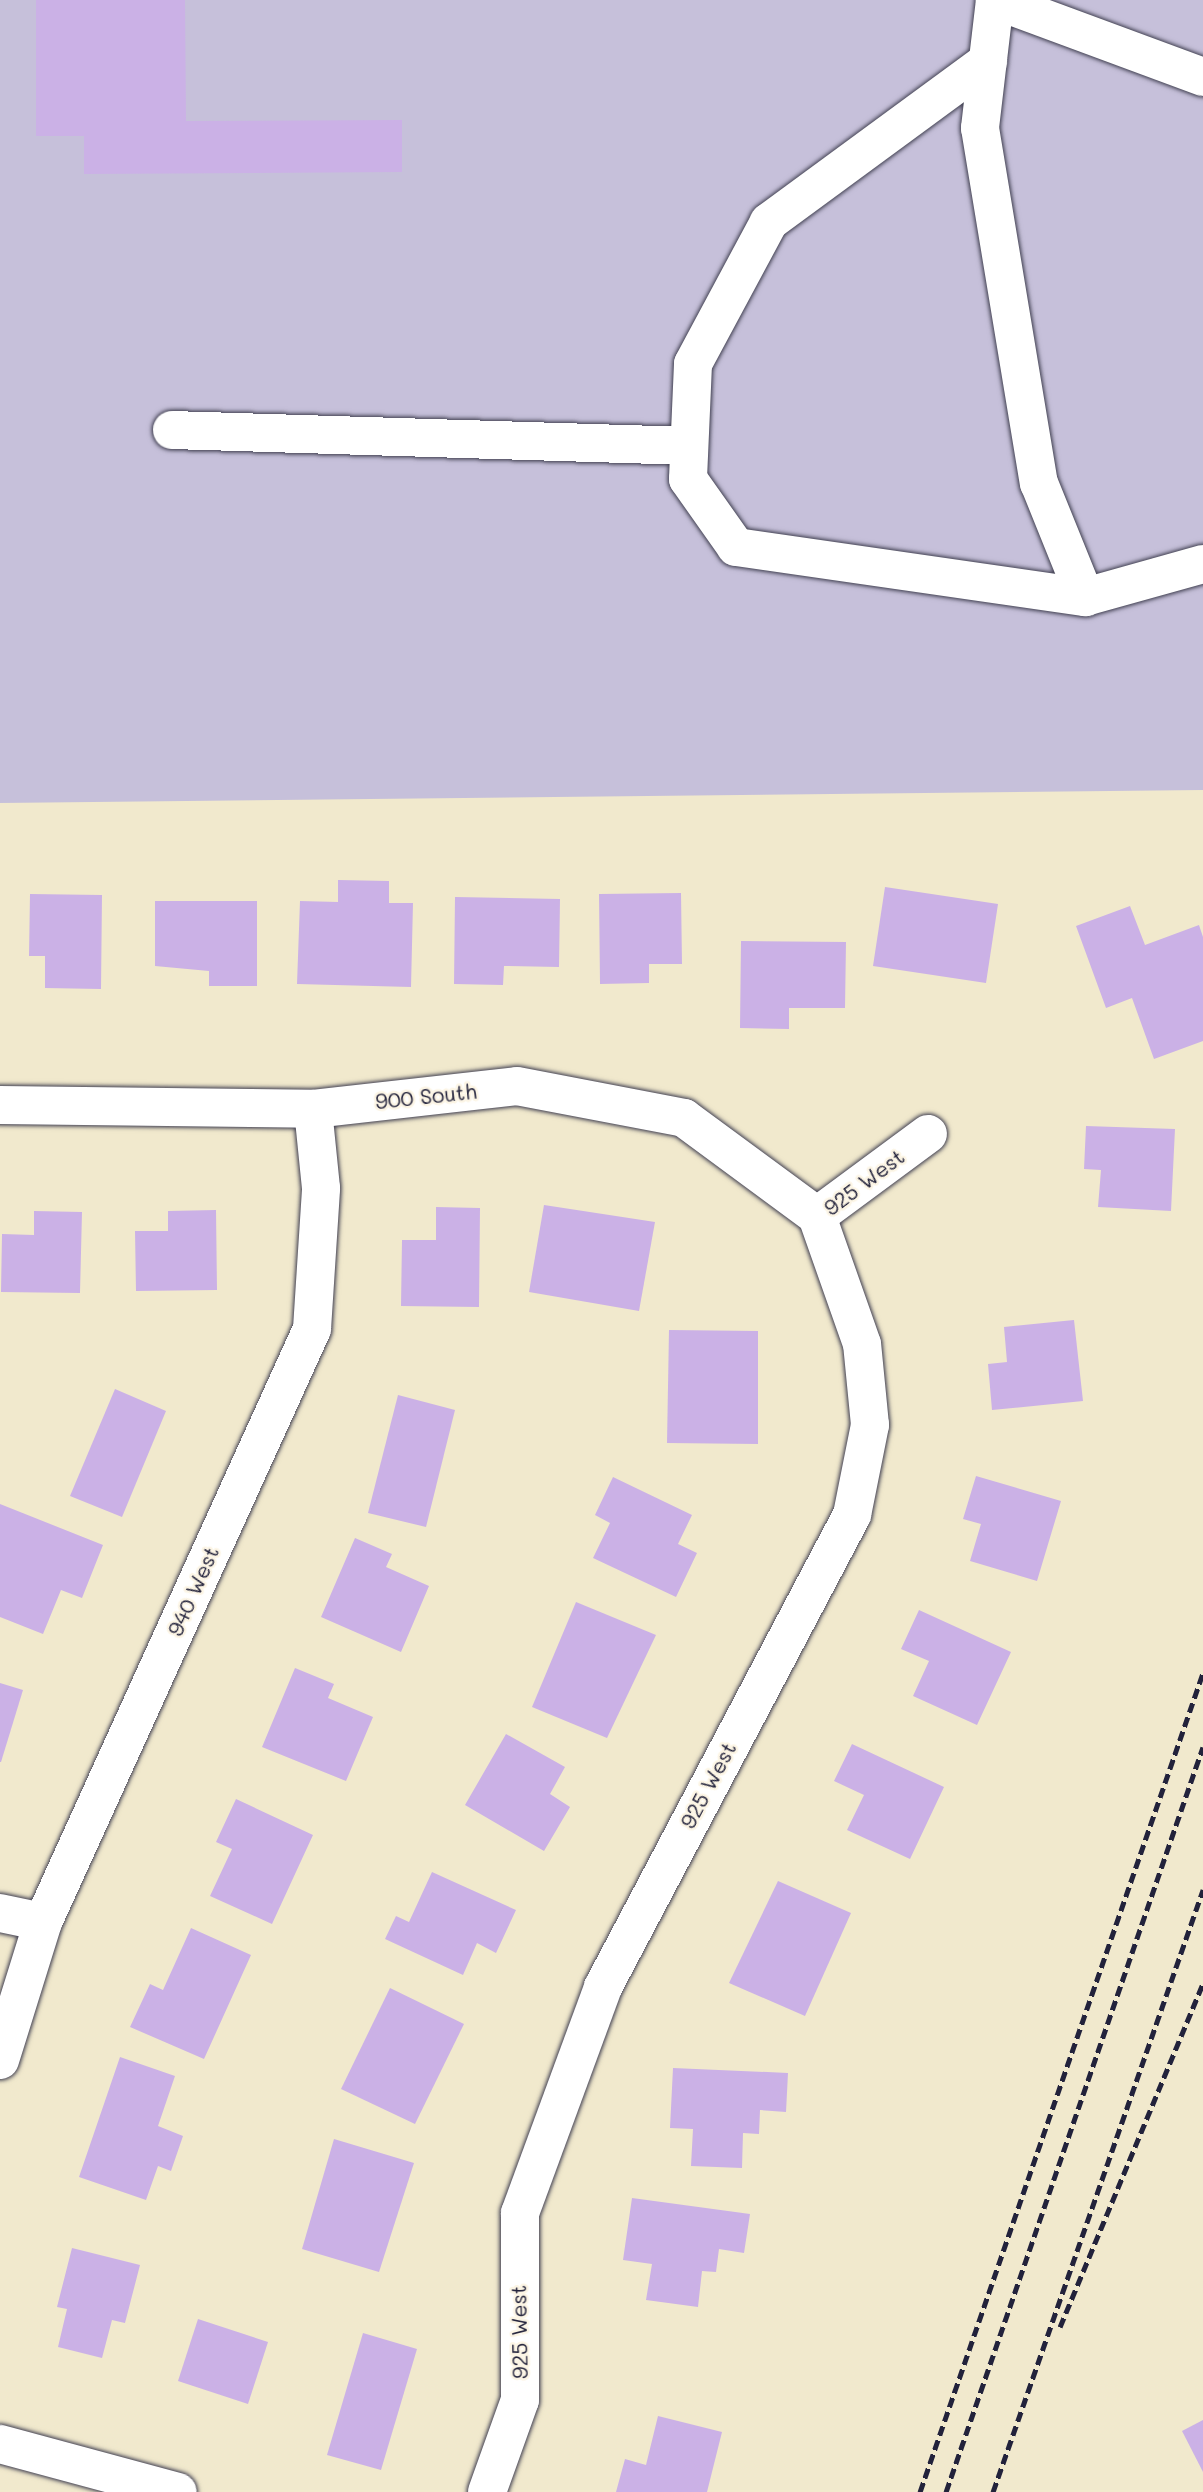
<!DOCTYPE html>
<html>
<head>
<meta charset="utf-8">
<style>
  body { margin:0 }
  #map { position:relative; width:1203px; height:2492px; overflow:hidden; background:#f1e9cd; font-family:Mali,sans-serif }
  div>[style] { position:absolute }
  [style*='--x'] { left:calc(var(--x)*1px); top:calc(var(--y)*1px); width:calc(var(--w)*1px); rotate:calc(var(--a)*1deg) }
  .industrial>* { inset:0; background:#c6c0da }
  .building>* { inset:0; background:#cbb1e6 }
  .roads { filter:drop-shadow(0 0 2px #414051) drop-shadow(0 0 2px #414051) }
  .minor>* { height:38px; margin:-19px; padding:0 19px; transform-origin:19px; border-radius:19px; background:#fff }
  .rail>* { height:5px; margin-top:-2.5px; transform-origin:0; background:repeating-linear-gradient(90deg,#22223b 0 10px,transparent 0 15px) }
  span { translate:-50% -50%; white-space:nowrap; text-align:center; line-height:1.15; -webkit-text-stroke:5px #fcf5e5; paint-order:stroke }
  .street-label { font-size:21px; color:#22223b }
</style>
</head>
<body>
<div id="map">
  <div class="industrial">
    <div style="clip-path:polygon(0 0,1203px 0,1203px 790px,0 803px)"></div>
  </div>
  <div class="building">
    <div style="clip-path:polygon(36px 0,185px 0,186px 121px,402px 120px,402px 172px,84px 174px,84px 136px,36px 136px)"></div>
    <div style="clip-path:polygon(338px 880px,389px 881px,389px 903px,413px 903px,411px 987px,297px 984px,300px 901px,338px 902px)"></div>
    <div style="clip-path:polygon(885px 887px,998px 904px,986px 983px,873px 966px)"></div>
    <div style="clip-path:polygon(681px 893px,682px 964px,649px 964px,649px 983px,600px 984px,599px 894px)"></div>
    <div style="clip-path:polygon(30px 894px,102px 895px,101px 989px,45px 988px,45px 956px,29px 956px)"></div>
    <div style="clip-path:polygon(455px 897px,560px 899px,559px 967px,504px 966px,503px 985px,454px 984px)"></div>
    <div style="clip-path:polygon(155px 901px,257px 901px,257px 986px,209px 986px,209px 971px,155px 966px)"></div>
    <div style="clip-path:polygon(1130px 906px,1145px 945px,1199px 925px,1203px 937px,1203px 1041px,1154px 1059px,1132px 998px,1106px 1008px,1076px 926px)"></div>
    <div style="clip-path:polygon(741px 941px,846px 942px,845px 1008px,789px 1008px,789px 1029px,740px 1028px)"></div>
    <div style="clip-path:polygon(1086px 1126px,1175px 1129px,1171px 1211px,1098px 1207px,1101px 1170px,1084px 1169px)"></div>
    <div style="clip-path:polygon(544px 1205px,655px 1222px,639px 1311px,529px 1292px)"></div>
    <div style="clip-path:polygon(436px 1207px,480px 1208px,479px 1307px,401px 1306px,402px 1240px,436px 1240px)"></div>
    <div style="clip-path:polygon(216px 1210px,217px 1290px,136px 1291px,135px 1231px,168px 1231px,168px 1211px)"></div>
    <div style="clip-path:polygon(34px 1211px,82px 1212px,80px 1293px,1px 1292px,2px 1234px,34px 1235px)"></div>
    <div style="clip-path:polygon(1074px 1320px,1083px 1401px,992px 1410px,988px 1364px,1007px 1362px,1004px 1327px)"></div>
    <div style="clip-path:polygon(669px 1330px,758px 1331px,758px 1444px,667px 1443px)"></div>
    <div style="clip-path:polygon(115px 1389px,166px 1411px,122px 1517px,70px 1496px)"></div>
    <div style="clip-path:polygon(398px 1395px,455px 1410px,426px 1527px,368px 1513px)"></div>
    <div style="clip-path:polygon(976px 1476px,1061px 1501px,1037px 1581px,970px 1561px,981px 1524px,963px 1519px)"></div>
    <div style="clip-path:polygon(613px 1477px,692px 1515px,678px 1544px,697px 1553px,676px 1597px,593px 1558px,610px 1523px,595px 1515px)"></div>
    <div style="clip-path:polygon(0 1504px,103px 1545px,82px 1598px,61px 1590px,43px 1634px,0 1617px)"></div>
    <div style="clip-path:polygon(355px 1538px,392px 1554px,386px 1567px,429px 1586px,401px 1652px,321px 1617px)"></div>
    <div style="clip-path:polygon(576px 1602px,656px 1635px,607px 1738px,532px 1707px)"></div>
    <div style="clip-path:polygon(919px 1610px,1011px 1652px,977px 1725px,913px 1696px,929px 1661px,901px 1649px)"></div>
    <div style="clip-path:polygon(295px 1668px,334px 1684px,328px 1698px,373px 1717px,346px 1781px,262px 1747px)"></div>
    <div style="clip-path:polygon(0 1683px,23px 1690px,1px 1762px,0 1762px)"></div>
    <div style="clip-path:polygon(506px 1734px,565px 1767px,550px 1794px,570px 1807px,544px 1851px,465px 1805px)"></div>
    <div style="clip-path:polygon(852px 1744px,944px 1787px,910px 1859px,847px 1830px,864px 1795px,834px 1781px)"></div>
    <div style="clip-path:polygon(236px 1799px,313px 1835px,272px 1924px,210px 1896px,232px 1849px,216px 1842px)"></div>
    <div style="clip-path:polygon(432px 1872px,516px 1910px,496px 1953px,477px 1943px,463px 1975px,385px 1939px,396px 1916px,409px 1922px)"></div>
    <div style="clip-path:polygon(778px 1881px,851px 1913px,805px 2016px,729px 1983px)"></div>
    <div style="clip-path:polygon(191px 1928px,251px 1955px,204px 2059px,130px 2027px,150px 1984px,163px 1990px)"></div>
    <div style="clip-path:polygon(390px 1988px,464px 2024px,415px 2124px,341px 2089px)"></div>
    <div style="clip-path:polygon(120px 2057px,175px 2076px,158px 2126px,183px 2136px,171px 2171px,158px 2166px,146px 2200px,79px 2177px)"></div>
    <div style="clip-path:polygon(673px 2068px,788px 2073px,786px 2112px,760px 2110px,759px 2134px,743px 2133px,742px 2168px,691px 2166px,693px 2129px,670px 2128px)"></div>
    <div style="clip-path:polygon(334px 2139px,414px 2163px,379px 2272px,302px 2249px)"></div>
    <div style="clip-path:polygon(632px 2198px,750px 2214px,744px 2253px,719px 2249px,716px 2272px,702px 2271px,698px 2307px,646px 2300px,652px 2264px,623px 2260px)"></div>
    <div style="clip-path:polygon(72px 2248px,140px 2265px,125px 2323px,112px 2320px,102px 2358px,58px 2347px,67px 2309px,57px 2307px)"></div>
    <div style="clip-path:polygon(198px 2319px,268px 2342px,248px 2404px,178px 2381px)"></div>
    <div style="clip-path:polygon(363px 2333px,417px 2349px,381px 2470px,327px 2455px)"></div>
    <div style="clip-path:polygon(658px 2416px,722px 2432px,707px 2492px,616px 2492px,625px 2459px,646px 2465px)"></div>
    <div style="clip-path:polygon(1203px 2420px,1203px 2472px,1182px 2431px)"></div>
  </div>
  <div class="roads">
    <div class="minor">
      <div style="--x:995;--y:0;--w:129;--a:96.7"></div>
      <div style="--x:980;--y:128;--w:360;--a:80.6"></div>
      <div style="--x:1039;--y:483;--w:123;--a:68"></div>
      <div style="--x:1085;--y:597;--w:123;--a:-15.6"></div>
      <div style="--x:995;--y:0;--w:222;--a:20.3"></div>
      <div style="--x:988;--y:61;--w:272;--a:143.7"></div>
      <div style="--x:769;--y:222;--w:161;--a:118.2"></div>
      <div style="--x:693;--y:364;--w:115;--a:92.5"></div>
      <div style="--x:688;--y:479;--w:83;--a:54.8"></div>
      <div style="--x:736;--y:547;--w:353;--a:8.2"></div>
      <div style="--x:172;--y:430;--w:517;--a:1.77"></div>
      <div style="--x:0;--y:1105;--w:313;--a:0.7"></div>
      <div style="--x:313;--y:1109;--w:205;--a:-6.4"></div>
      <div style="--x:517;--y:1086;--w:170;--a:10.8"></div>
      <div style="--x:684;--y:1118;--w:165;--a:36.4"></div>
      <div style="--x:817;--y:1216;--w:138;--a:-36.5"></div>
      <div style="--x:0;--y:1913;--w:44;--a:11.8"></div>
      <div style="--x:0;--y:2060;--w:145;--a:-72.7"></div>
      <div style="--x:43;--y:1922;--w:651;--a:-65.6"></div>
      <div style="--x:312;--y:1329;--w:141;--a:-86.3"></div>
      <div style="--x:321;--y:1188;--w:79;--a:-95.8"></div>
      <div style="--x:0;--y:2444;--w:184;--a:15.1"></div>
      <div style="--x:487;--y:2492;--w:98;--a:-70.3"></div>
      <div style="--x:520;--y:2400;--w:187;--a:-90"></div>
      <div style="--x:520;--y:2213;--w:241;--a:-69.8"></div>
      <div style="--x:603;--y:1987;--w:534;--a:-62.19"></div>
      <div style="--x:852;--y:1515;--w:92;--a:-78.7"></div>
      <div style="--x:870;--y:1425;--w:81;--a:-95.6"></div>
      <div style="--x:862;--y:1344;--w:136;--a:-109.4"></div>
    </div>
  </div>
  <div class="rail">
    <div style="--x:1060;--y:2327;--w:372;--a:-67.4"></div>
    <div style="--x:920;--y:2492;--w:867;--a:-70.94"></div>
    <div style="--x:946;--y:2492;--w:788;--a:-70.97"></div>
    <div style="--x:993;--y:2492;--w:638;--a:-70.77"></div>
  </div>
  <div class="street-label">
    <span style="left:426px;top:1096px;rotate:-6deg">900 South</span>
    <span style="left:864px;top:1182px;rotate:-37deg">925 West</span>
    <span style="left:193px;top:1591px;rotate:-66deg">940 West</span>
    <span style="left:708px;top:1785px;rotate:-62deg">925 West</span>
    <span style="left:519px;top:2332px;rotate:-91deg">925 West</span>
  </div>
</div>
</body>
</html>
